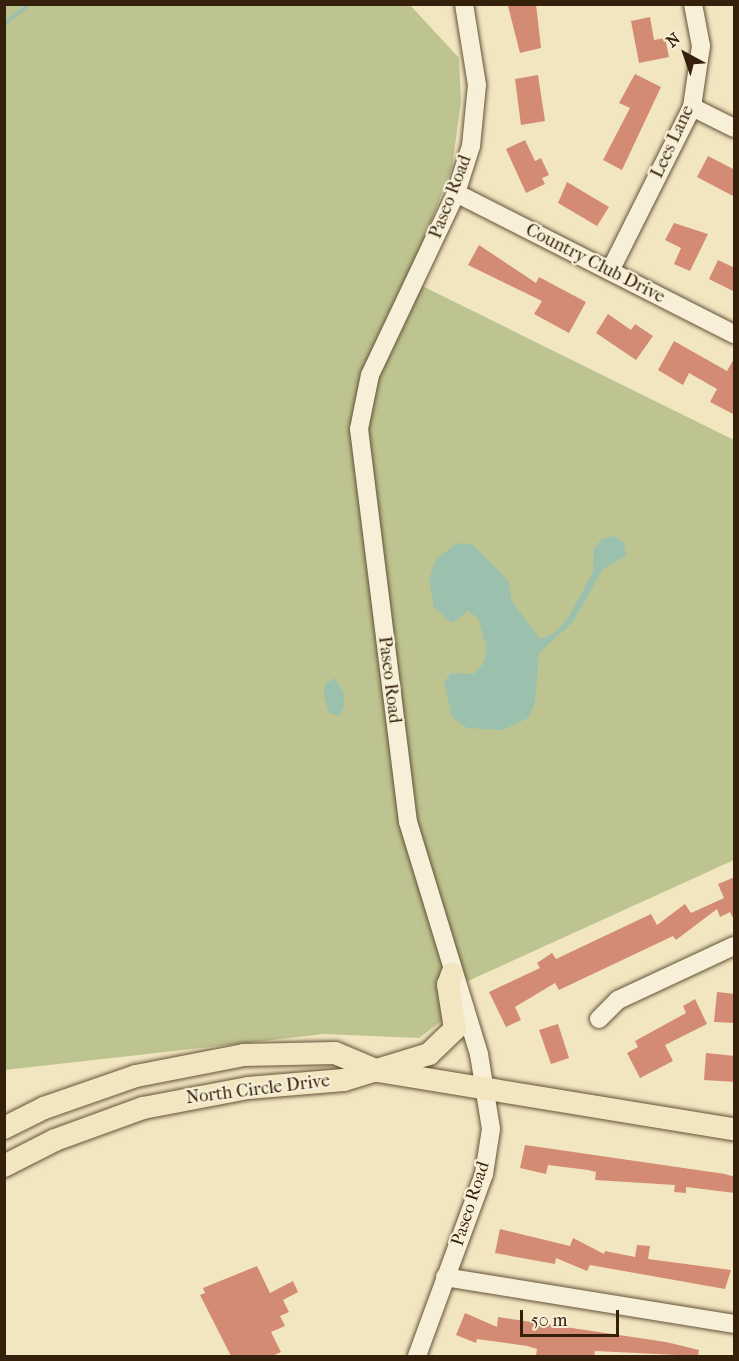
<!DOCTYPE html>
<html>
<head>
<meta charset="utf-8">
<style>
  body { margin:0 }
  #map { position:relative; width:739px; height:1361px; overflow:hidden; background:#f2e6c1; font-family:"IM FELL French Canon",serif }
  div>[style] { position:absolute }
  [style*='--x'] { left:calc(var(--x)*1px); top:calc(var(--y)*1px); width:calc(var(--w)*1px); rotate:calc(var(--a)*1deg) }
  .green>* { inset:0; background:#bec490 }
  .water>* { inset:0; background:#9cc0ae }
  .stream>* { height:4px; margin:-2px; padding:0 2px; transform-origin:2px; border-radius:2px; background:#9cc0ae }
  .building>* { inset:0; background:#d38b73 }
  .roads { filter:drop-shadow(0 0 2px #645238) drop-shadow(0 0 2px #645238) }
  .minor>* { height:18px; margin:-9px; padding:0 9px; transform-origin:9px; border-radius:9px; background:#f7efd7 }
  .major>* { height:22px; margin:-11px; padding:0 11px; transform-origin:11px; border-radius:11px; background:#f2e6c1 }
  span { translate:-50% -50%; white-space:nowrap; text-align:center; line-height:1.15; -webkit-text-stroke:4.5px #f7efd7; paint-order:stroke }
  .street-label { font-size:18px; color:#34200b }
  .frame { position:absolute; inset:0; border:6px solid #34200b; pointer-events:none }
  .north { position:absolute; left:655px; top:24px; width:60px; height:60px; -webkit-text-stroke:4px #f7efd7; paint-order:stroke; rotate:320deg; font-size:16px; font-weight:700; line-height:24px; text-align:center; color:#34200b }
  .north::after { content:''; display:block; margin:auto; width:21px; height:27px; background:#34200b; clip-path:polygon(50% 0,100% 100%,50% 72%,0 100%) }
  .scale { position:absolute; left:520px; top:1310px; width:99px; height:27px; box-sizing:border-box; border:3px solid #34200b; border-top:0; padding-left:8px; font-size:18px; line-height:21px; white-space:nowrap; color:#34200b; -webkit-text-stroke:4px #f7efd7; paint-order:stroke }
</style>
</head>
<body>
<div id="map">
  <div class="green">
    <div style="clip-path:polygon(5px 5px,410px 5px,459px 58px,461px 101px,452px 168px,408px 279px,734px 440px,734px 860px,446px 991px,451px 1014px,419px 1038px,324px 1034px,5px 1070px)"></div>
  </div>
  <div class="water">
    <div style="clip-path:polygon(615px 536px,624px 543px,626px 556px,603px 569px,573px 622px,539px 653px,535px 703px,528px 718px,503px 730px,467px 728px,452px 717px,444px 682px,451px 673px,473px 674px,483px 664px,487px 650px,478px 618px,468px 611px,452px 623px,434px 608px,429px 579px,436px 559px,457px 543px,473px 545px,508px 580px,512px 601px,540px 639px,554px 633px,568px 618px,593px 572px,594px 548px,602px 539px)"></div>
    <div style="clip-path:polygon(335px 678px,344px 693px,344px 708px,339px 716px,329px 713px,324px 697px,325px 684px)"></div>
  </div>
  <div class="stream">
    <div style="--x:4;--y:24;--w:33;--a:-38"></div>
  </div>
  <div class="building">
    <div style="clip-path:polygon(536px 4px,541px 48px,520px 53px,508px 6px)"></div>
    <div style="clip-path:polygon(650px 17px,654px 40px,665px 38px,669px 57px,639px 63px,631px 21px)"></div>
    <div style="clip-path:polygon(635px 74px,661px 87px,622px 170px,603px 160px,630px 108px,619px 103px)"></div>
    <div style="clip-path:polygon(538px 75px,545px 121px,521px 125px,515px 79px)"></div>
    <div style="clip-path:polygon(525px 140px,535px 161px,541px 158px,549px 175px,542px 178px,545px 184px,526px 193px,506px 149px)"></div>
    <div style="clip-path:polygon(708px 156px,735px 170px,735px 197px,697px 177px)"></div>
    <div style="clip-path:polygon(567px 182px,609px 207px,597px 226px,558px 203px)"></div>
    <div style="clip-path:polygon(674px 223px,708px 234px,690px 271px,674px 264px,681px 248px,665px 240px)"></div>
    <div style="clip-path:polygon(479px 245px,536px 283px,539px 277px,586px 302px,569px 333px,534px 314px,542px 301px,468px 265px)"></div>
    <div style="clip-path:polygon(718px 260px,735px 268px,735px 292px,709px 279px)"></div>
    <div style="clip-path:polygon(608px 314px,631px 330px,635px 324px,653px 336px,636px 360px,596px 333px)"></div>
    <div style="clip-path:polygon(674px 341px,727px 371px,735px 357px,735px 415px,710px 402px,717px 389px,689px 373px,683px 385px,658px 370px)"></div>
    <div style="clip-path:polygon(735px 877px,735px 922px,730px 912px,720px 917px,717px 909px,676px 940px,673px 936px,559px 990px,555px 983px,515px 1007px,521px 1020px,506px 1027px,489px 992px,540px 968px,537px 963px,552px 953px,556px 959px,651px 914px,657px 925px,685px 904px,691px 913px,724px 898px,718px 884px)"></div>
    <div style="clip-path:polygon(717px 992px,735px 994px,735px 1023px,714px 1022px)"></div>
    <div style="clip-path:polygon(695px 999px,707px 1024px,665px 1045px,673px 1061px,640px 1078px,627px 1053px,638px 1047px,635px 1041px,686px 1013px,683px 1006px)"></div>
    <div style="clip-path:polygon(558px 1024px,569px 1058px,551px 1064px,539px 1030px)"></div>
    <div style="clip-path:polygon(706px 1053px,735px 1056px,735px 1082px,704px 1080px)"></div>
    <div style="clip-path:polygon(525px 1145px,725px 1174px,735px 1177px,735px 1193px,686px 1187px,686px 1193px,674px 1192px,675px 1185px,595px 1180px,596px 1172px,588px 1170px,548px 1165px,546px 1174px,520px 1168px)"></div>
    <div style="clip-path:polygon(500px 1229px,570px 1246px,573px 1238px,604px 1254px,605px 1251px,635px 1257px,637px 1245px,650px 1246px,648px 1259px,731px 1270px,725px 1289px,590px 1265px,587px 1271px,556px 1258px,555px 1264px,495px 1253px)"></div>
    <div style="clip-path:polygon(257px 1266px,270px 1293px,293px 1281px,298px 1292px,283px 1300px,289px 1312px,280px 1316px,285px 1326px,271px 1332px,281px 1352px,272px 1356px,231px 1356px,200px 1295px,205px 1293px,203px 1288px)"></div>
    <div style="clip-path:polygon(465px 1313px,497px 1327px,498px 1317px,666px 1342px,699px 1350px,698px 1356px,595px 1351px,594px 1356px,536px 1356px,537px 1349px,527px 1346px,477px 1339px,476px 1343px,456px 1335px)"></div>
  </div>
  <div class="roads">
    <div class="minor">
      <div style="--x:692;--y:107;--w:47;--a:26.6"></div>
      <div style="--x:456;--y:193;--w:312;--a:26.9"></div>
      <div style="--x:610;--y:271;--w:183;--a:-63.4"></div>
      <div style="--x:692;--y:107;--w:62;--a:-81.6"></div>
      <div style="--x:701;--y:46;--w:43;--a:-100.8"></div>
      <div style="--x:599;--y:1019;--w:27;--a:-45"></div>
      <div style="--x:618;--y:1000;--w:128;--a:-25"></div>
      <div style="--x:445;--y:1277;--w:293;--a:9.2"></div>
      <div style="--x:417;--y:1356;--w:194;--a:-69.8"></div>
      <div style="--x:484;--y:1174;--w:46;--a:-81.2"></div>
      <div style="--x:491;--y:1129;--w:76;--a:-99.1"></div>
      <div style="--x:479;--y:1054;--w:243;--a:-107"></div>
      <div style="--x:408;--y:822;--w:396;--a:-97.1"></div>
      <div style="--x:359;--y:429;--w:55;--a:-78.5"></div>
      <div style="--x:370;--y:375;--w:201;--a:-64.7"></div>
      <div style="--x:456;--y:193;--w:49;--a:-72.3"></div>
      <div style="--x:471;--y:146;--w:61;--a:-84.4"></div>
      <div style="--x:477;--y:85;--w:82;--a:-99.1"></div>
    </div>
    <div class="major">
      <div style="--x:4;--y:1128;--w:45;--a:-26.6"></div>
      <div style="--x:44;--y:1108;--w:97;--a:-19.2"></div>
      <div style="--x:136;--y:1076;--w:110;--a:-11"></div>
      <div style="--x:244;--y:1055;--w:91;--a:-1.3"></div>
      <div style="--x:335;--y:1053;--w:47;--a:22.7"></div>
      <div style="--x:378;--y:1071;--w:361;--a:9.3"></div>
      <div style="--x:4;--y:1166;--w:57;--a:-27"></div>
      <div style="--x:55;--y:1140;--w:94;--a:-20"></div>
      <div style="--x:143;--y:1108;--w:107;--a:-10.8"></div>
      <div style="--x:248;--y:1088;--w:96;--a:-4.8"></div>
      <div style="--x:344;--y:1080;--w:89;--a:-17"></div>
      <div style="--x:429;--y:1054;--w:36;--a:-44"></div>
      <div style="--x:455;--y:1029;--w:45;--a:-99"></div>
      <div style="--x:448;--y:985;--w:12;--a:-70"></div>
    </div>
  </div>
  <div class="street-label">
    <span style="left:673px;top:142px;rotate:-65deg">Lees Lane</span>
    <span style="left:451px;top:197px;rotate:-69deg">Paseo Road</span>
    <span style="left:595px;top:264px;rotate:27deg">Country Club Drive</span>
    <span style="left:389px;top:680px;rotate:83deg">Paseo Road</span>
    <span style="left:258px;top:1090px;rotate:-7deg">North Circle Drive</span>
    <span style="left:471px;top:1204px;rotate:-72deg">Paseo Road</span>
  </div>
  <div class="frame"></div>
  <div class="north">N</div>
  <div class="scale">50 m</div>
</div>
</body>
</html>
